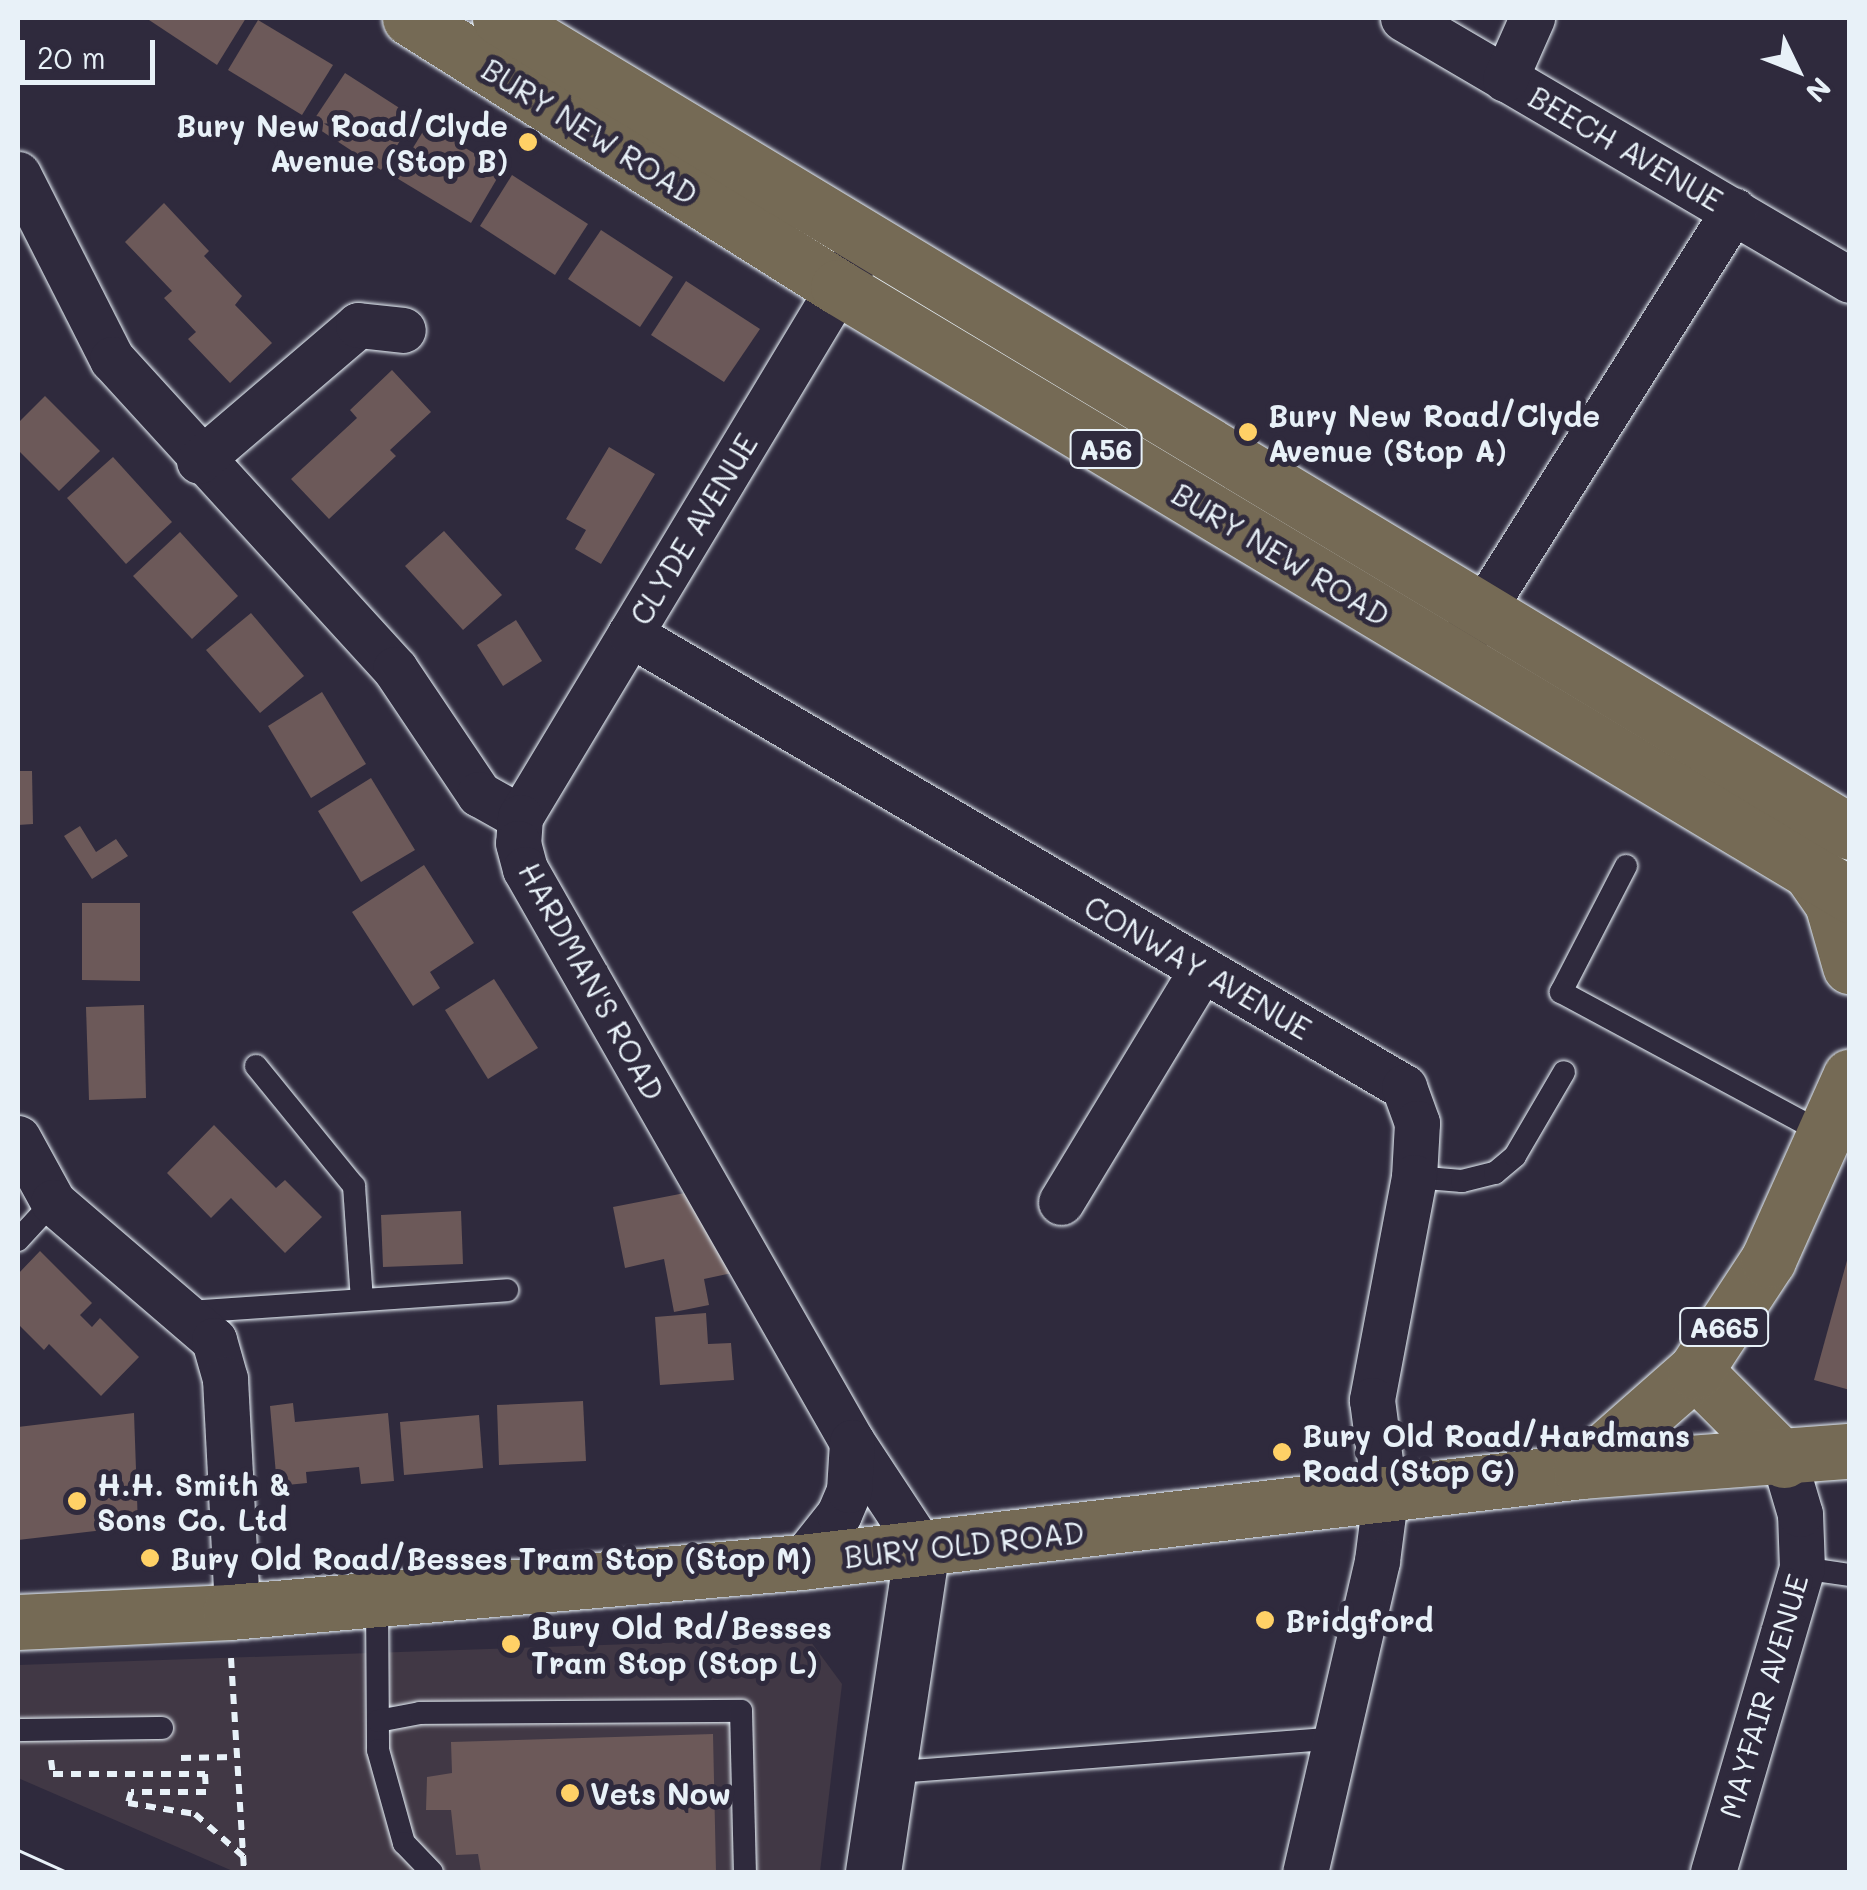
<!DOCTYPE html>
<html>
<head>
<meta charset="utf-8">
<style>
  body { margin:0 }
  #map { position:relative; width:1867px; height:1890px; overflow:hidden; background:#2f2a3d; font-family:Mali,sans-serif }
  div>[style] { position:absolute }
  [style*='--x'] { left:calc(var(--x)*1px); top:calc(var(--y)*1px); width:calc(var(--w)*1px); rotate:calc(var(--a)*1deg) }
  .built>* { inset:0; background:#413845 }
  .building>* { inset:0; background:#6c5959 }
  .path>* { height:6px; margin-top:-3px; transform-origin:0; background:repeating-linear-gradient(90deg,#e8f1f8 0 10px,transparent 0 18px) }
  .roads { filter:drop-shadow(0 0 2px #e8f1f8) drop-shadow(0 0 2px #e8f1f8) }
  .service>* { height:22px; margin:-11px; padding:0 11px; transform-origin:11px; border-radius:11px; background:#2f2a3d }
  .minor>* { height:45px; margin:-22.5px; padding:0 22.5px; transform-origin:22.5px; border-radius:22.5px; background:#2f2a3d }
  .tertiary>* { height:55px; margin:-27.5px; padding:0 27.5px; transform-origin:27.5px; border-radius:27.5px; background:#2f2a3d }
  .primary>* { height:55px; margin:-27.5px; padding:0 27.5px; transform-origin:27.5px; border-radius:27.5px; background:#756a55 }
  .trunk>* { height:55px; margin:-27.5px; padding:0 27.5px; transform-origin:27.5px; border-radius:27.5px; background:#756a55 }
  .tram>* { height:2.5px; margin:-1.25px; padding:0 1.25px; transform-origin:1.25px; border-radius:1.25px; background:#e8f1f8 }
  .dots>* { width:28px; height:28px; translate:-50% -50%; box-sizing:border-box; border:5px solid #2f2a3d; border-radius:50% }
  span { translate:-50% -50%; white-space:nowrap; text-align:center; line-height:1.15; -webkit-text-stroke:10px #2f2a3d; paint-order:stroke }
  .shield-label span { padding:2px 8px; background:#2f2a3d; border:2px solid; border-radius:8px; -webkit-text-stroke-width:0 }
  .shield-label { font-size:28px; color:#e8f1f8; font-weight:700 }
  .poi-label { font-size:30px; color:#e8f1f8; font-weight:700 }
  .right { translate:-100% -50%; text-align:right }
  .left { translate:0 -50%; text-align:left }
  .street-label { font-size:30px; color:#e8f1f8 }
  .frame { position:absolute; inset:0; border:20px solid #e8f1f8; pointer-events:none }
  .north { position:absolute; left:1747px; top:20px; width:100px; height:100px; -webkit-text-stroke:8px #2f2a3d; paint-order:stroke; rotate:133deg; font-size:28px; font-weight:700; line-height:40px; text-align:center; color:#e8f1f8 }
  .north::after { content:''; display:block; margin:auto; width:35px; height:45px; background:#e8f1f8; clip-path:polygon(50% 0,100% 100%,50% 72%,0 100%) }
  .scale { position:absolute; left:20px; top:40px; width:135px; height:45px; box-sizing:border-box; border:5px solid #e8f1f8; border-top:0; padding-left:12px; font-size:30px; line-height:35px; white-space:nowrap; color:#e8f1f8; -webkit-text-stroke:8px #2f2a3d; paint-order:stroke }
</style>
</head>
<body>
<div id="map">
  <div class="built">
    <div style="clip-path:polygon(808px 1638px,842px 1684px,820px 1872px,235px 1872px,18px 1778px,18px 1665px)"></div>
  </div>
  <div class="building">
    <div style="clip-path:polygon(146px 18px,246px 18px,217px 65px)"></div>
    <div style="clip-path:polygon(258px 20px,333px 65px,302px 115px,228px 70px)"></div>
    <div style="clip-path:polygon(345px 73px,415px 118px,381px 170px,311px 124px)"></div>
    <div style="clip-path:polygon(427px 125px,502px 170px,471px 223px,395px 177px)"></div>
    <div style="clip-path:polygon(512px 175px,588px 224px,555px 275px,480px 226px)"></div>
    <div style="clip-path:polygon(164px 203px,209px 251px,204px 256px,242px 296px,235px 305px,272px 343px,230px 383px,188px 339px,196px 332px,164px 298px,172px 291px,125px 242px)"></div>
    <div style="clip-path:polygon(601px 230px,673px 277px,640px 327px,568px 279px)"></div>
    <div style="clip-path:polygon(686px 281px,760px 329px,724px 382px,651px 335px)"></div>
    <div style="clip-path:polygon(392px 370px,431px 412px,390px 450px,396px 456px,329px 519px,291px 479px,357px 418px,350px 410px)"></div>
    <div style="clip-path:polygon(45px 396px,100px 451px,59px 491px,18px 450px,18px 423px)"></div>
    <div style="clip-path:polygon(609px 447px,655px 474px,601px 564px,575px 549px,586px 530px,566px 519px)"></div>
    <div style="clip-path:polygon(113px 457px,172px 522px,126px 564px,67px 498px)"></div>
    <div style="clip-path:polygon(444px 531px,502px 595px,463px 630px,405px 566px)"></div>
    <div style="clip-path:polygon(180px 532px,238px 596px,192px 639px,133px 576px)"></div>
    <div style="clip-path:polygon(251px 613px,304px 676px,260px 713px,206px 650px)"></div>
    <div style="clip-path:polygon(516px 620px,542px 661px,503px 686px,477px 645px)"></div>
    <div style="clip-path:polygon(322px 692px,366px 764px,311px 798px,268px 726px)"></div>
    <div style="clip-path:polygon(18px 771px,32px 771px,33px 824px,18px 825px)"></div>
    <div style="clip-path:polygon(371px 778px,415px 850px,361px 882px,318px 811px)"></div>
    <div style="clip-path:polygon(80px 826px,96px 852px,116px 839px,128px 856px,92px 879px,64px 836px)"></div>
    <div style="clip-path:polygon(424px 865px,474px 943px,430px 972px,440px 988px,413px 1006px,352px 912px)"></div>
    <div style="clip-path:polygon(82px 903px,140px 903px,140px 981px,82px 980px)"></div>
    <div style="clip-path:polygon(494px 979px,538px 1048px,488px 1079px,445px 1010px)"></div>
    <div style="clip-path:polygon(144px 1005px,146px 1098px,89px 1100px,86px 1007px)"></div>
    <div style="clip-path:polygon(214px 1125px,276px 1188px,285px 1180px,322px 1217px,285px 1253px,231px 1198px,211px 1218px,167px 1173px)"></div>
    <div style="clip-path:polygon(690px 1192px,732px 1273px,704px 1279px,709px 1305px,674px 1312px,664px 1259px,625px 1268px,613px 1207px)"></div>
    <div style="clip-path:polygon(461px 1211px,463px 1264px,383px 1267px,381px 1215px)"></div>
    <div style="clip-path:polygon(40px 1251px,92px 1303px,80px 1315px,92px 1327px,100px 1318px,139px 1357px,101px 1396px,49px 1344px,44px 1350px,18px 1324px,18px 1274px)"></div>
    <div style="clip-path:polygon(1848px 1257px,1850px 1257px,1850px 1390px,1814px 1380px)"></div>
    <div style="clip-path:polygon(706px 1313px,708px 1344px,731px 1343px,734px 1380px,660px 1385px,655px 1317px)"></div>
    <div style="clip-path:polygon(583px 1401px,586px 1461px,499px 1465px,497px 1405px)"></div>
    <div style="clip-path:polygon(293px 1403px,295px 1422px,388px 1413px,394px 1481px,361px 1484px,359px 1467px,306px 1472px,307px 1483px,277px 1486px,270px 1406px)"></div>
    <div style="clip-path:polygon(134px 1413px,138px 1526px,18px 1540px,18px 1427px)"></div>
    <div style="clip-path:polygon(479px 1415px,483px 1468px,404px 1475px,400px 1422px)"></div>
    <div style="clip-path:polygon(713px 1734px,716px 1872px,481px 1872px,478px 1854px,456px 1855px,451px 1810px,426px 1810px,427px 1777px,452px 1773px,451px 1742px)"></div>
  </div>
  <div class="path">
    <div style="--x:231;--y:1658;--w:214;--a:86.5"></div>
    <div style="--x:181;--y:1758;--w:54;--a:-1.1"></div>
    <div style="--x:51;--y:1760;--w:14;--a:82"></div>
    <div style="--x:53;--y:1774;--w:152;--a:0"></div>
    <div style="--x:205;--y:1774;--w:18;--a:87"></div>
    <div style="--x:206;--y:1792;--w:75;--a:180"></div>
    <div style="--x:131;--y:1792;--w:11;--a:105"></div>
    <div style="--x:128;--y:1803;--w:68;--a:9.3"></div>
    <div style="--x:195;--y:1814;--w:67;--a:41.3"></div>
  </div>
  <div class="roads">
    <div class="service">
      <div style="--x:1626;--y:866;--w:142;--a:117.3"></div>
      <div style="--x:1561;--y:992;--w:302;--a:28.3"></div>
      <div style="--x:256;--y:1066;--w:155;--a:50.8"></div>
      <div style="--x:354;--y:1186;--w:114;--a:86"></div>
      <div style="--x:1414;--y:1177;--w:48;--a:4.8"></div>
      <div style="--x:1462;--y:1181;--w:34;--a:-14"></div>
      <div style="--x:1495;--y:1173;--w:26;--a:-40"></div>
      <div style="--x:1515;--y:1156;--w:97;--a:-59.7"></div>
      <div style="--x:18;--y:1240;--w:52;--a:-47.4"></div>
      <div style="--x:188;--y:1312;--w:320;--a:-3.9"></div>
      <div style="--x:1802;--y:1568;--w:49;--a:8.3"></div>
      <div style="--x:377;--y:1599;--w:151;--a:89.6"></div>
      <div style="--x:378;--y:1750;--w:97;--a:74.4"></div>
      <div style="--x:404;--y:1843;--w:40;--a:46"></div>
      <div style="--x:378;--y:1721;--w:43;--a:-10.8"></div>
      <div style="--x:420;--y:1713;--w:321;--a:-0.4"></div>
      <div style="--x:741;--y:1711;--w:161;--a:88.6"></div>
      <div style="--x:18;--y:1730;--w:144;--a:-0.8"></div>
      <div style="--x:885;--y:1773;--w:451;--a:-4.4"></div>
    </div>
    <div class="minor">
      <div style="--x:1403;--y:18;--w:518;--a:30.38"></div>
      <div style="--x:1505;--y:79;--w:67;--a:-66.1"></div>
      <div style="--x:18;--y:174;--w:208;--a:63.1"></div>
      <div style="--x:112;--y:359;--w:420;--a:47.6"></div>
      <div style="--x:395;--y:669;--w:151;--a:56.1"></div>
      <div style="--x:479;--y:794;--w:47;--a:29.3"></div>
      <div style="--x:855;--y:260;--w:650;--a:121.02"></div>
      <div style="--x:520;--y:817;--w:26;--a:94"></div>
      <div style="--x:518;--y:843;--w:27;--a:75"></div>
      <div style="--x:525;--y:869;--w:660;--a:60.29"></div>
      <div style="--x:852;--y:1442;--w:127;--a:56.6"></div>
      <div style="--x:199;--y:461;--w:209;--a:-40.5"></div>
      <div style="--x:358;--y:325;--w:45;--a:6.3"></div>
      <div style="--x:630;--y:634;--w:897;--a:30.34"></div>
      <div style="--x:1404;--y:1087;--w:38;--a:70"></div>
      <div style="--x:1417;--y:1123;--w:54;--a:93.2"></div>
      <div style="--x:1414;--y:1177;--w:227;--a:100.7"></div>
      <div style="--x:1372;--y:1400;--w:100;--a:82.5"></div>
      <div style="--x:1385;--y:1499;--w:63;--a:97.4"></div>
      <div style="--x:1377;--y:1561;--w:319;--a:103"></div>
      <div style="--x:1466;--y:636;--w:503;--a:-57.83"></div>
      <div style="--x:18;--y:1138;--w:73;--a:61.3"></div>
      <div style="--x:53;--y:1202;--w:212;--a:40.6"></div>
      <div style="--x:214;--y:1340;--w:41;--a:74.2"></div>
      <div style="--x:225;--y:1379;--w:232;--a:87"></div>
      <div style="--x:1061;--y:1202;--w:272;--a:-58.8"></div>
      <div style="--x:801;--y:1562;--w:61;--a:-51.6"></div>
      <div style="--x:839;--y:1514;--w:26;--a:-67"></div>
      <div style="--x:849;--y:1490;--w:48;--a:-86.4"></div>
      <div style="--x:1713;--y:1872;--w:317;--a:-73.7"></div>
      <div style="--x:1802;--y:1568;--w:54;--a:-92.1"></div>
      <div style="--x:1800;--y:1514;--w:56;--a:-106.5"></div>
    </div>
    <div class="tertiary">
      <div style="--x:873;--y:1872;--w:328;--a:-81.4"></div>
    </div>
    <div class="primary">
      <div style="--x:1809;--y:870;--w:40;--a:55.1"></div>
      <div style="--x:1832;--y:903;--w:66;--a:74.1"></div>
      <div style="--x:1695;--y:1371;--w:126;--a:45"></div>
      <div style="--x:1581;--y:1471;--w:152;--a:-41.3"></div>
      <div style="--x:1695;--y:1371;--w:133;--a:-56.7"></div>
      <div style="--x:1768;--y:1260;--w:201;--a:-65.9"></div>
      <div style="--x:18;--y:1622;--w:212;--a:-2.7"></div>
      <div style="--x:230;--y:1612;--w:573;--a:-5"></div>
      <div style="--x:801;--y:1562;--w:785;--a:-6.65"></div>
      <div style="--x:1581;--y:1471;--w:270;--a:-4.3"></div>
    </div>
    <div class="trunk">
      <div style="--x:410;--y:18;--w:506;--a:32.15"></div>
      <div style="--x:838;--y:287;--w:1181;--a:31"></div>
      <div style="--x:500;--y:18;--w:1576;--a:31.09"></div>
    </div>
  </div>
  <div class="tram">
    <div style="--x:18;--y:1850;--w:54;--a:24.2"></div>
  </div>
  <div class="dots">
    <div style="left:528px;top:142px;background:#ffd166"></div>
    <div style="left:1248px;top:432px;background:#ffd166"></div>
    <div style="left:1282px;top:1452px;background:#ffd166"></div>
    <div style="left:77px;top:1501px;background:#ffd166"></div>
    <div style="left:150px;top:1558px;background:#ffd166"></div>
    <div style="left:1265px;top:1620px;background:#ffd166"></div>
    <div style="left:511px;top:1644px;background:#ffd166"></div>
    <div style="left:570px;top:1793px;background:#ffd166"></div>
  </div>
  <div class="shield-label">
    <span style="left:1106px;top:449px">A56</span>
    <span style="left:1724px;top:1327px">A665</span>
  </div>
  <div class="poi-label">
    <span class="right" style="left:508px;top:142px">Bury New Road/Clyde<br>Avenue (Stop B)</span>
    <span class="left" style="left:1268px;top:432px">Bury New Road/Clyde<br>Avenue (Stop A)</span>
    <span class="left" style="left:1302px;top:1452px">Bury Old Road/Hardmans<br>Road (Stop G)</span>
    <span class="left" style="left:97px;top:1501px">H.H. Smith &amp;<br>Sons Co. Ltd</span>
    <span class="left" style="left:170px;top:1558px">Bury Old Road/Besses Tram Stop (Stop M)</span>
    <span class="left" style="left:1285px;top:1620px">Bridgford</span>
    <span class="left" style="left:531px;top:1644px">Bury Old Rd/Besses<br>Tram Stop (Stop L)</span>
    <span class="left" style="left:590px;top:1793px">Vets Now</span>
  </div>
  <div class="street-label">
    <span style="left:590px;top:131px;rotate:32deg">BURY NEW ROAD</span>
    <span style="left:1626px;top:148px;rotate:30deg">BEECH AVENUE</span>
    <span style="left:693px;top:529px;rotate:-59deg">CLYDE AVENUE</span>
    <span style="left:1281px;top:554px;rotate:31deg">BURY NEW ROAD</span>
    <span style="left:1198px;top:967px;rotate:30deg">CONWAY AVENUE</span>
    <span style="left:592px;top:981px;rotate:61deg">HARDMAN'S ROAD</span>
    <span style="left:964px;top:1544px;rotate:-6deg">BURY OLD ROAD</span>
    <span style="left:1763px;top:1696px;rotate:-74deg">MAYFAIR AVENUE</span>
  </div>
  <div class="frame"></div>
  <div class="north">N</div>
  <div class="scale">20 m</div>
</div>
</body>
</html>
